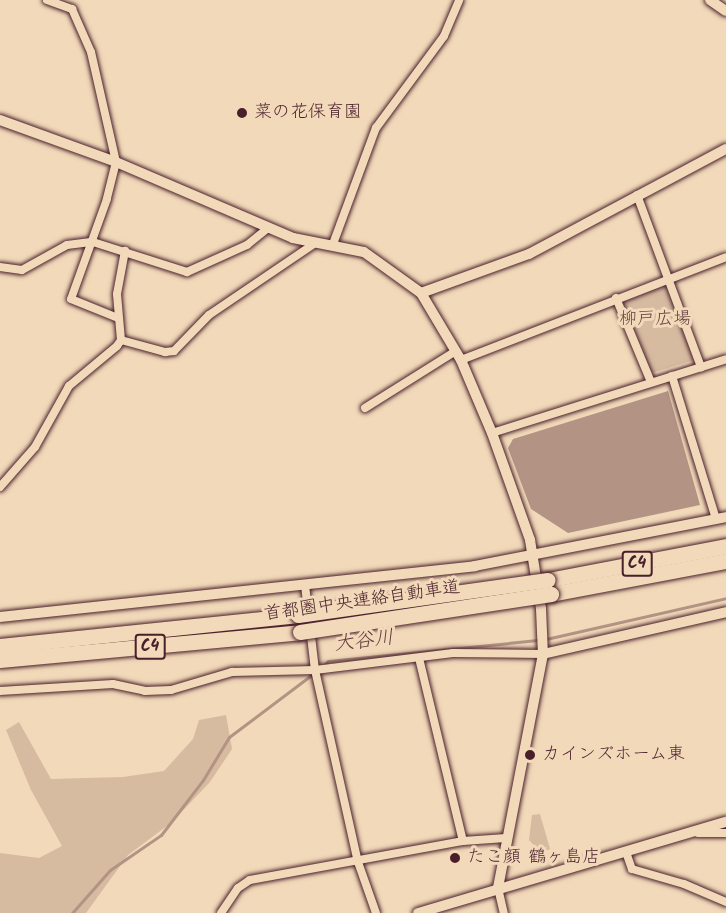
<!DOCTYPE html>
<html>
<head>
<meta charset="utf-8">
<style>
  body { margin:0 }
  #map { position:relative; width:726px; height:913px; overflow:hidden; background:#f1d9b9; font-family:Kalam,"Klee One",sans-serif }
  div>[style] { position:absolute }
  [style*='--x'] { left:calc(var(--x)*1px); top:calc(var(--y)*1px); width:calc(var(--w)*1px); rotate:calc(var(--a)*1deg) }
  .green>* { inset:0; background:#d6bba1 }
  .water>* { inset:0; background:#b39484 }
  .stream>* { height:3px; margin:-1.5px; padding:0 1.5px; transform-origin:1.5px; border-radius:1.5px; background:#b39484 }
  .roads { filter:drop-shadow(0 0 2px #4a1f2b) drop-shadow(0 0 2px #4a1f2b) }
  .minor>* { height:8px; margin:-4px; padding:0 4px; transform-origin:4px; border-radius:4px; background:#f1d9b9 }
  .tertiary>* { height:10px; margin:-5px; padding:0 5px; transform-origin:5px; border-radius:5px; background:#f1d9b9 }
  .motorway>* { height:15px; margin:-7.5px; padding:0 7.5px; transform-origin:7.5px; border-radius:7.5px; background:#f1d9b9 }
  .bridges { filter:drop-shadow(0 0 2px #4a1f2b) drop-shadow(0 0 2px #4a1f2b) }
  .motorway-bridge>* { height:15px; margin:-7.5px; padding:0 7.5px; transform-origin:7.5px; border-radius:7.5px; background:#f1d9b9 }
  .dots>* { width:16px; height:16px; translate:-50% -50%; box-sizing:border-box; border:3px solid #f1d9b9; border-radius:50% }
  span { translate:-50% -50%; white-space:nowrap; text-align:center; line-height:1.15; -webkit-text-stroke:6px #f1d9b9; paint-order:stroke }
  .shield-label span { padding:2px 4px; background:#f1d9b9; border:2px solid; border-radius:4px; -webkit-text-stroke-width:0 }
  .shield-label { font-size:16px; color:#4a1f2b; font-weight:700 }
  .poi-label { font-size:18px; color:#4a1f2b }
  .left { translate:0 -50%; text-align:left }
  .park-label { font-size:18px; color:#663e43 }
  .street-label { font-size:18px; color:#4a1f2b }
  .water-label { font-size:20px; color:#643c41; font-style:italic }
</style>
</head>
<body>
<div id="map">
  <div class="green">
    <div style="clip-path:polygon(666px 285px,694px 360px,652px 373px,623px 302px)"></div>
    <div style="clip-path:polygon(226px 715px,232px 749px,210px 782px,171px 823px,128px 855px,86px 913px,0 913px,0 853px,39px 858px,62px 846px,31px 790px,6px 730px,19px 722px,51px 779px,123px 777px,164px 771px,193px 739px,199px 720px)"></div>
    <div style="clip-path:polygon(540px 814px,550px 849px,541px 853px,529px 840px,532px 815px)"></div>
  </div>
  <div class="water">
    <div style="clip-path:polygon(668px 391px,700px 505px,568px 533px,531px 509px,508px 448px,513px 439px)"></div>
  </div>
  <div class="stream">
    <div style="--x:546;--y:639;--w:185;--a:-12.8"></div>
    <div style="--x:322;--y:667;--w:8;--a:-45"></div>
    <div style="--x:328;--y:661;--w:213;--a:-5.7"></div>
    <div style="--x:72;--y:913;--w:57;--a:-48.5"></div>
    <div style="--x:110;--y:870;--w:62;--a:-34.5"></div>
    <div style="--x:161;--y:835;--w:69;--a:-52.6"></div>
    <div style="--x:203;--y:780;--w:50;--a:-58.8"></div>
    <div style="--x:229;--y:737;--w:106;--a:-37"></div>
  </div>
  <div class="roads">
    <div class="minor">
      <div style="--x:47;--y:0;--w:27;--a:20"></div>
      <div style="--x:72;--y:9;--w:47;--a:66.2"></div>
      <div style="--x:91;--y:52;--w:113;--a:77.2"></div>
      <div style="--x:116;--y:162;--w:38;--a:104"></div>
      <div style="--x:107;--y:199;--w:106;--a:109.8"></div>
      <div style="--x:71;--y:299;--w:51;--a:22"></div>
      <div style="--x:637;--y:195;--w:184;--a:69.6"></div>
      <div style="--x:333;--y:244;--w:124;--a:-69.7"></div>
      <div style="--x:376;--y:128;--w:114;--a:-53.5"></div>
      <div style="--x:444;--y:36;--w:39;--a:-67"></div>
      <div style="--x:0;--y:267;--w:22;--a:8"></div>
      <div style="--x:22;--y:270;--w:51;--a:-29.1"></div>
      <div style="--x:67;--y:245;--w:26;--a:-7"></div>
      <div style="--x:93;--y:242;--w:99;--a:17.7"></div>
      <div style="--x:187;--y:272;--w:66;--a:-24.2"></div>
      <div style="--x:247;--y:245;--w:27;--a:-39"></div>
      <div style="--x:616;--y:298;--w:91;--a:67.4"></div>
      <div style="--x:121;--y:340;--w:46;--a:15.3"></div>
      <div style="--x:165;--y:352;--w:9;--a:-6"></div>
      <div style="--x:174;--y:351;--w:50;--a:-45.8"></div>
      <div style="--x:209;--y:315;--w:127;--a:-34.1"></div>
      <div style="--x:461;--y:360;--w:284;--a:-21.2"></div>
      <div style="--x:672;--y:376;--w:150;--a:72.9"></div>
      <div style="--x:365;--y:408;--w:107;--a:-32.1"></div>
      <div style="--x:492;--y:433;--w:245;--a:-17.5"></div>
      <div style="--x:0;--y:487;--w:53;--a:-48.8"></div>
      <div style="--x:35;--y:447;--w:70;--a:-60.9"></div>
      <div style="--x:69;--y:386;--w:62;--a:-39.8"></div>
      <div style="--x:117;--y:346;--w:7;--a:-56"></div>
      <div style="--x:121;--y:340;--w:46;--a:-95"></div>
      <div style="--x:117;--y:294;--w:44;--a:-79.5"></div>
      <div style="--x:305;--y:585;--w:86;--a:83.3"></div>
      <div style="--x:315;--y:670;--w:197;--a:77.4"></div>
      <div style="--x:358;--y:862;--w:54;--a:70.6"></div>
      <div style="--x:419;--y:658;--w:188;--a:76.5"></div>
      <div style="--x:0;--y:691;--w:113;--a:-3.5"></div>
      <div style="--x:113;--y:684;--w:33;--a:12"></div>
      <div style="--x:145;--y:691;--w:26;--a:-2"></div>
      <div style="--x:171;--y:690;--w:64;--a:-16.4"></div>
      <div style="--x:232;--y:672;--w:83;--a:-1.4"></div>
      <div style="--x:315;--y:670;--w:139;--a:-7"></div>
      <div style="--x:453;--y:653;--w:90;--a:0.6"></div>
      <div style="--x:698;--y:833;--w:28;--a:0"></div>
      <div style="--x:626;--y:852;--w:18;--a:71"></div>
      <div style="--x:632;--y:869;--w:54;--a:16.1"></div>
      <div style="--x:684;--y:884;--w:46;--a:23.2"></div>
      <div style="--x:498;--y:888;--w:26;--a:77"></div>
      <div style="--x:221;--y:913;--w:30;--a:-56"></div>
      <div style="--x:238;--y:888;--w:14;--a:-34"></div>
      <div style="--x:250;--y:880;--w:217;--a:-10.4"></div>
      <div style="--x:463;--y:841;--w:43;--a:-4"></div>
    </div>
    <div class="tertiary">
      <div style="--x:710;--y:0;--w:19;--a:35"></div>
      <div style="--x:0;--y:120;--w:123;--a:19.9"></div>
      <div style="--x:116;--y:162;--w:193;--a:23.2"></div>
      <div style="--x:293;--y:238;--w:72;--a:11.2"></div>
      <div style="--x:364;--y:252;--w:70;--a:35.7"></div>
      <div style="--x:421;--y:293;--w:78;--a:59.2"></div>
      <div style="--x:461;--y:360;--w:79;--a:67"></div>
      <div style="--x:492;--y:433;--w:114;--a:70.4"></div>
      <div style="--x:530;--y:540;--w:70;--a:80.9"></div>
      <div style="--x:541;--y:609;--w:45;--a:87.5"></div>
      <div style="--x:543;--y:654;--w:238;--a:100.9"></div>
      <div style="--x:421;--y:293;--w:115;--a:-19.9"></div>
      <div style="--x:529;--y:254;--w:223;--a:-28.1"></div>
      <div style="--x:0;--y:617;--w:478;--a:-6.1"></div>
      <div style="--x:475;--y:566;--w:256;--a:-11"></div>
      <div style="--x:543;--y:654;--w:188;--a:-12.9"></div>
      <div style="--x:418;--y:913;--w:321;--a:-16.5"></div>
    </div>
    <div class="motorway">
      <div style="--x:548;--y:580;--w:181;--a:-10.8"></div>
      <div style="--x:551;--y:594;--w:178;--a:-10.7"></div>
      <div style="--x:0;--y:646;--w:300;--a:-5.9"></div>
      <div style="--x:0;--y:660;--w:301;--a:-5.3"></div>
    </div>
  </div>
  <div class="bridges">
    <div class="motorway-bridge">
      <div style="--x:298;--y:615;--w:252;--a:-8"></div>
      <div style="--x:300;--y:632;--w:254;--a:-8.6"></div>
    </div>
  </div>
  <div class="dots">
    <div style="left:242px;top:113px;background:#4a1f2b"></div>
    <div style="left:530px;top:755px;background:#4a1f2b"></div>
    <div style="left:455px;top:858px;background:#4a1f2b"></div>
  </div>
  <div class="shield-label">
    <span style="left:637px;top:564px">C4</span>
    <span style="left:150px;top:647px">C4</span>
  </div>
  <div class="poi-label">
    <span class="left" style="left:254px;top:113px">菜の花保育園</span>
    <span class="left" style="left:542px;top:755px">カインズホーム東</span>
    <span class="left" style="left:467px;top:858px">たこ顔 鶴ヶ島店</span>
  </div>
  <div class="park-label">
    <span style="left:655px;top:320px">柳戸広場</span>
  </div>
  <div class="street-label">
    <span style="left:362px;top:602px;rotate:-8deg">首都圏中央連絡自動車道</span>
  </div>
  <div class="water-label">
    <span style="left:364px;top:642px;rotate:-7deg">大谷川</span>
  </div>
</div>
</body>
</html>
